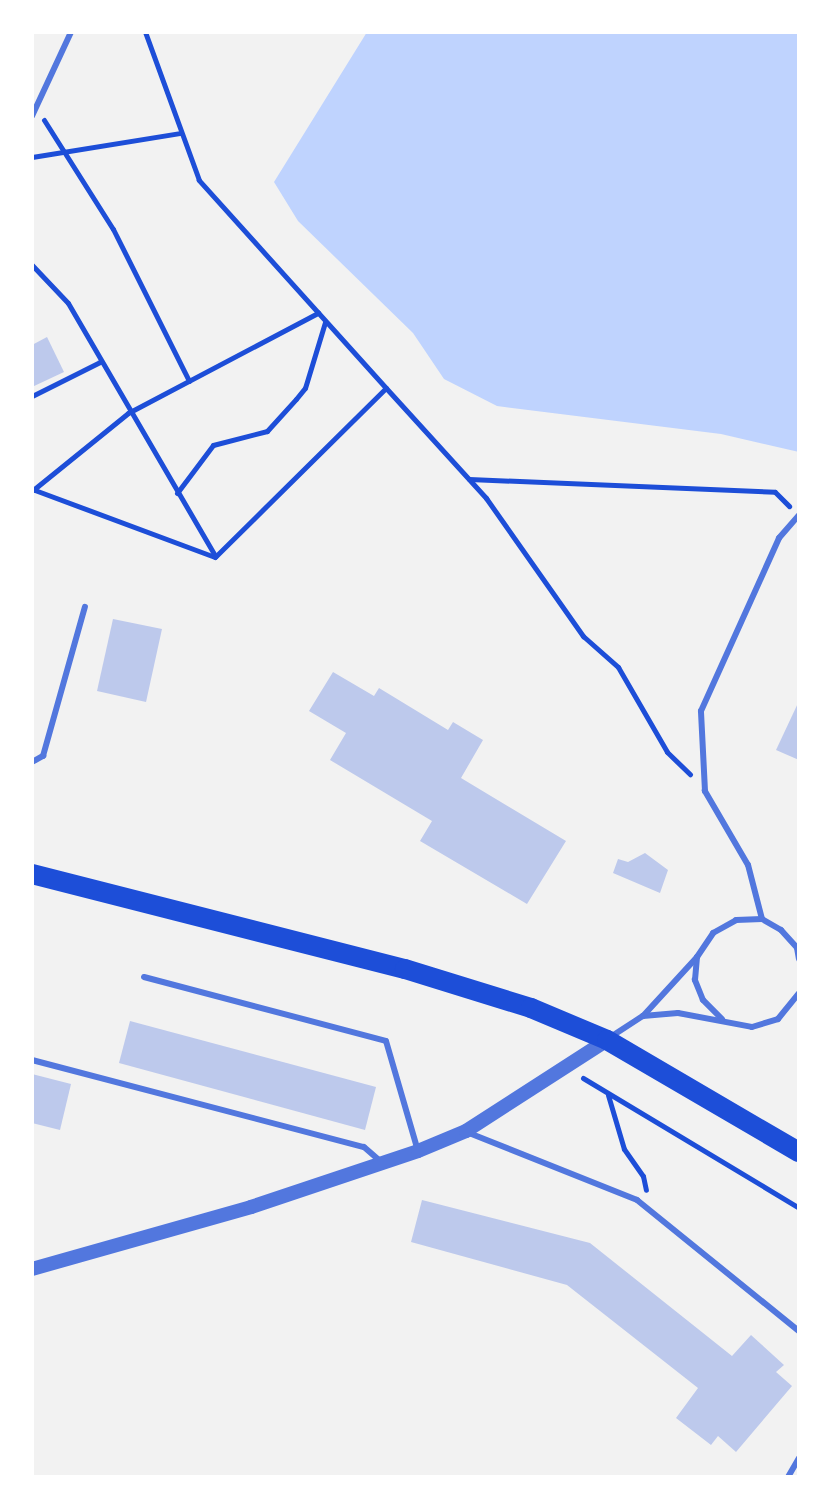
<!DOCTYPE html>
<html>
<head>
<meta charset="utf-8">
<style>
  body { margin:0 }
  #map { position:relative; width:831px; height:1509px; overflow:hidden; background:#f2f2f2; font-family:Mulish,sans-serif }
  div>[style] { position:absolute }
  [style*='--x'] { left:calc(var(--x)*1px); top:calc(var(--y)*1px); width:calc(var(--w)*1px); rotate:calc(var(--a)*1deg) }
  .water>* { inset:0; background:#bfd3fe }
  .building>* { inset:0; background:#bdc9ec }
  .path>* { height:5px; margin:-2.5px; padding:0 2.5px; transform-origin:2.5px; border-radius:2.5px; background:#1d4ed8 }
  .service>* { height:6px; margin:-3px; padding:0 3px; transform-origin:3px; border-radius:3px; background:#5277de }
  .tertiary>* { height:14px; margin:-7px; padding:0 7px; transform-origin:7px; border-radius:7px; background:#5277de }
  .primary>* { height:20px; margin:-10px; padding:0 10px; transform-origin:10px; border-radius:10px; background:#1d4ed8 }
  span { translate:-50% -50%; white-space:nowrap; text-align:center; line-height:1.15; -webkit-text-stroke:8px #fff; paint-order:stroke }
  .frame { position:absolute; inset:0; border:34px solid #fff; pointer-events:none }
</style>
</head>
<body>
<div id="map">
  <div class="water">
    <div style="clip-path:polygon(367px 32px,799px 32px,799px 452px,721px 434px,497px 406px,444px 379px,413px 333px,298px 221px,274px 182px)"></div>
  </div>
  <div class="building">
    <div style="clip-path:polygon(47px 337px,64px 372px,32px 387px,32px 345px)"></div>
    <div style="clip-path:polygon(113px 619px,162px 629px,146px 702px,97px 691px)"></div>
    <div style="clip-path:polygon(333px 672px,374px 696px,379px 688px,448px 730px,453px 722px,483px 740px,461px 778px,566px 841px,527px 904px,420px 841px,432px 821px,330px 760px,346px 733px,309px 711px)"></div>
    <div style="clip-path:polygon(799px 701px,799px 760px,776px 750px)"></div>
    <div style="clip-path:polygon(645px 853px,668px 870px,660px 893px,613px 873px,618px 859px,628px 862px)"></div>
    <div style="clip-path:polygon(130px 1021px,376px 1087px,365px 1130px,119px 1063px)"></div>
    <div style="clip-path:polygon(32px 1074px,71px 1084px,60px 1130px,32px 1123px)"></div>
    <div style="clip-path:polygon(422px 1200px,590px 1243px,732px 1356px,751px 1335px,784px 1365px,776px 1372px,792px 1386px,736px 1452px,718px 1436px,711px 1445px,676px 1418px,698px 1388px,567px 1285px,411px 1242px)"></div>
  </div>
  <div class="path">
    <div style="--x:44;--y:120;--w:129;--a:57.7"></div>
    <div style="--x:113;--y:229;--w:170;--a:63.4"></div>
    <div style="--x:32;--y:157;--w:151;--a:-9.2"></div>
    <div style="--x:32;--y:265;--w:52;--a:46.5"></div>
    <div style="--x:68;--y:303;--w:293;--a:59.8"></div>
    <div style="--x:386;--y:388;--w:149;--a:47.7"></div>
    <div style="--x:486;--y:498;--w:169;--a:54.9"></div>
    <div style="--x:583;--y:636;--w:47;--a:41.5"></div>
    <div style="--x:618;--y:667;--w:98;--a:60"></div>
    <div style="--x:667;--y:752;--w:32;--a:44"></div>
    <div style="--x:32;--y:396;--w:76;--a:-26.6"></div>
    <div style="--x:469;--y:479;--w:306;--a:2.4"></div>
    <div style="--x:775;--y:492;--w:20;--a:45"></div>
    <div style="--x:32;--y:489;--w:195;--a:20.4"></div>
    <div style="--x:215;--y:557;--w:240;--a:-44.7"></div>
    <div style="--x:386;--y:388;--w:280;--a:-132"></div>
    <div style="--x:199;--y:180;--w:158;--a:-110"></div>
    <div style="--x:33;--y:490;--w:122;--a:-39"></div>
    <div style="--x:128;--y:413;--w:215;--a:-27.8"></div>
    <div style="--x:177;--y:493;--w:60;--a:-53.1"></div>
    <div style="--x:213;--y:445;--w:56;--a:-14.5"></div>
    <div style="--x:267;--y:431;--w:43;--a:-47.8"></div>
    <div style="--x:296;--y:399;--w:14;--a:-51"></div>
    <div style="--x:305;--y:388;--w:69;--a:-73.1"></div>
    <div style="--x:583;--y:1078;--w:252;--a:31"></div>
    <div style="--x:608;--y:1095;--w:56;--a:73.5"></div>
    <div style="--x:624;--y:1149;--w:33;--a:55"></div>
    <div style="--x:643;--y:1176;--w:14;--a:78"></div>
  </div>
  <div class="service">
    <div style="--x:32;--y:116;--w:93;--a:-65.1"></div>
    <div style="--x:32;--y:762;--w:13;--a:-29"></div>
    <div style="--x:43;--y:756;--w:155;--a:-74.3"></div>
    <div style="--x:762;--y:919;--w:56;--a:-104.5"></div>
    <div style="--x:748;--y:865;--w:86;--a:-120.2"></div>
    <div style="--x:705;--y:791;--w:80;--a:-92.9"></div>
    <div style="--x:701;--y:711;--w:190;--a:-65.7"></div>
    <div style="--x:779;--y:538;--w:30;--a:-49"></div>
    <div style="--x:144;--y:977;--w:250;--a:14.8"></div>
    <div style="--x:386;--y:1041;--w:115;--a:73.8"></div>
    <div style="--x:643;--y:1016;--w:35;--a:-5"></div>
    <div style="--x:678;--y:1013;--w:75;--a:10.7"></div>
    <div style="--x:752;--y:1027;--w:27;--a:-17"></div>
    <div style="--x:778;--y:1019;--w:33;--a:-51"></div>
    <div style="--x:722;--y:1019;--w:27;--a:-135"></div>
    <div style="--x:703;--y:1000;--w:22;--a:-112"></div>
    <div style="--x:695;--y:980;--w:23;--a:-85"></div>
    <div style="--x:697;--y:957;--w:29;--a:-56"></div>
    <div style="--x:713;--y:933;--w:26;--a:-29"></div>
    <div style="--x:736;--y:920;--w:26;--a:-2"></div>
    <div style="--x:762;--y:919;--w:22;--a:30"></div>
    <div style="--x:781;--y:930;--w:24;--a:48"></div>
    <div style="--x:797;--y:948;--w:11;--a:80"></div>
    <div style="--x:612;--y:1036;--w:37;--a:-33"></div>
    <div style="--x:643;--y:1016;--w:80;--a:-47.5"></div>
    <div style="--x:32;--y:1060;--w:343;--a:14.7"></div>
    <div style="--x:364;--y:1147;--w:21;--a:41"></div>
    <div style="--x:469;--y:1133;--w:181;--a:21.7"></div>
    <div style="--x:637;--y:1200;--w:208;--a:39"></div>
    <div style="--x:788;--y:1477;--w:22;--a:-60"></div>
  </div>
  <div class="tertiary">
    <div style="--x:32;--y:1269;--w:228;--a:-15.8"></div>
    <div style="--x:251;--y:1207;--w:176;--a:-18.5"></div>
    <div style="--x:418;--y:1151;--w:52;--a:-22.6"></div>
    <div style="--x:466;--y:1131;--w:168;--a:-32.8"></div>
  </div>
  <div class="primary">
    <div style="--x:32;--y:874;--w:385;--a:14.3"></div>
    <div style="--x:405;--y:969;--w:132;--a:17.2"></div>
    <div style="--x:531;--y:1008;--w:82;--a:22.8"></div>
    <div style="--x:607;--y:1040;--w:222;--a:30.3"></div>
  </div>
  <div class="frame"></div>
</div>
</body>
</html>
